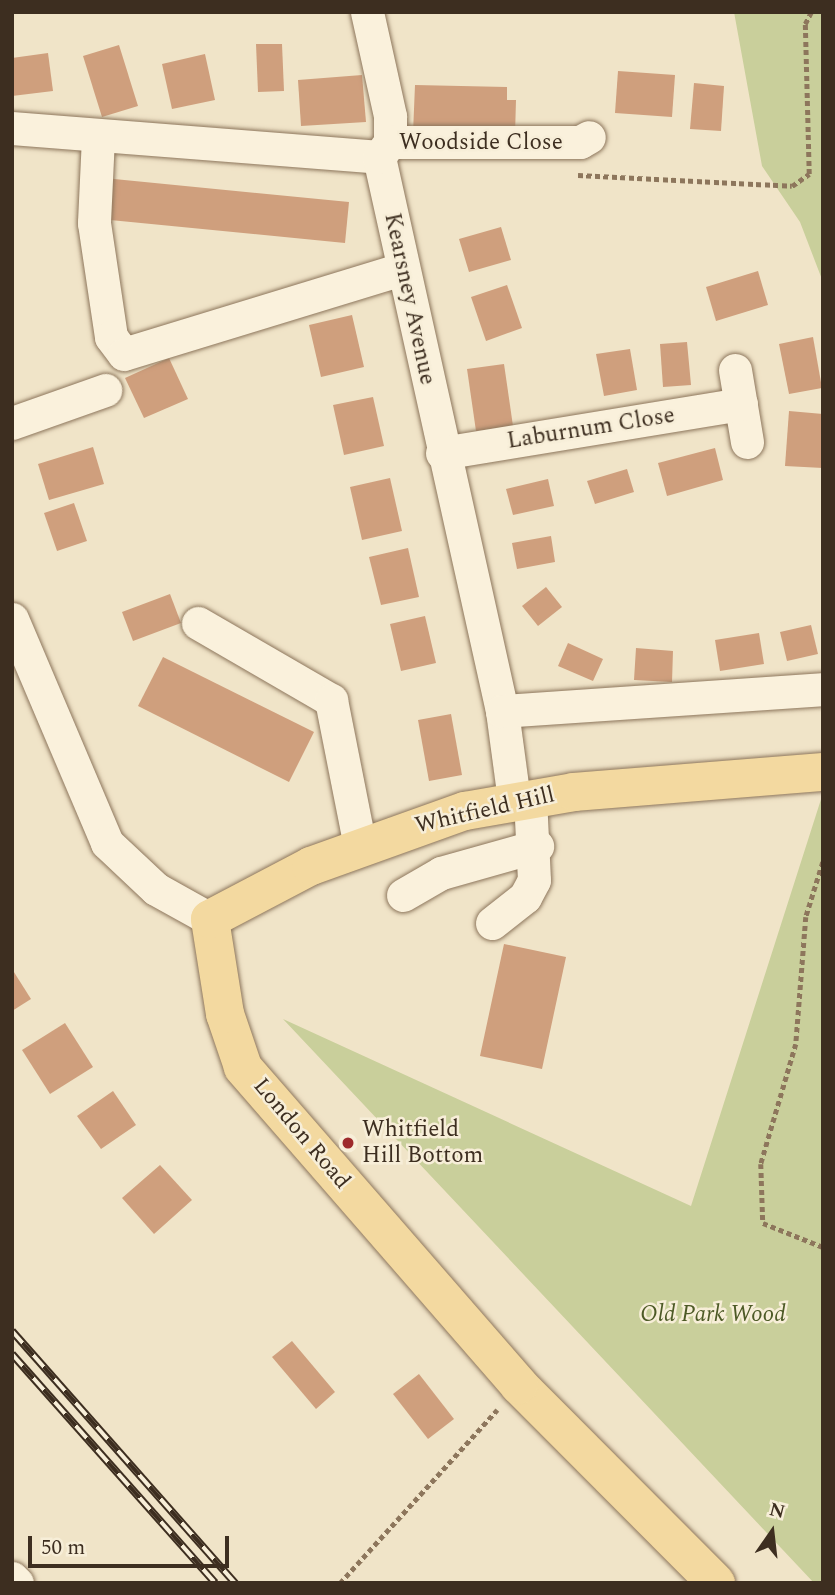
<!DOCTYPE html>
<html>
<head>
<meta charset="utf-8">
<style>
  body { margin:0 }
  #map { position:relative; width:835px; height:1595px; overflow:hidden; background:#f0e4c8; font-family:Spectral,serif }
  div>[style] { position:absolute }
  [style*='--x'] { left:calc(var(--x)*1px); top:calc(var(--y)*1px); width:calc(var(--w)*1px); rotate:calc(var(--a)*1deg) }
  .green>* { inset:0; background:#c9cf9b }
  .building>* { inset:0; background:#cf9f7d }
  .path>* { height:4.5px; margin-top:-2.25px; transform-origin:0; background:repeating-linear-gradient(90deg,#8d765c 0 5px,transparent 0 8.5px) }
  .roads { filter:drop-shadow(0 0 2px #8d765c) drop-shadow(0 0 2px #8d765c) }
  .minor>* { height:33px; margin:-16.5px; padding:0 16.5px; transform-origin:16.5px; border-radius:16.5px; background:#faf1dc }
  .major>* { height:38px; margin:-19px; padding:0 19px; transform-origin:19px; border-radius:19px; background:#f3d9a0 }
  .rail>* { height:8px; margin-top:-4px; transform-origin:0; background:repeating-linear-gradient(90deg,#f7eed8 0 16px,#3d2e20 0 32px); box-sizing:border-box; border-block:2px solid #3d2e20 }
  .dots>* { width:19px; height:19px; translate:-50% -50%; box-sizing:border-box; border:4px solid #f7eed8; border-radius:50% }
  span { translate:-50% -50%; white-space:nowrap; text-align:center; line-height:1.15; -webkit-text-stroke:5px #f7eed8; paint-order:stroke }
  .street-label { font-size:23px; color:#3d2e20 }
  .poi-label { font-size:23px; color:#3d2e20 }
  .left { translate:0 -50%; text-align:left }
  .park-label { font-size:23px; color:#4d5a26; font-style:italic }
  .frame { position:absolute; inset:0; border:14px solid #3d2e20; pointer-events:none }
  .north { position:absolute; left:737px; top:1497px; width:70px; height:70px; -webkit-text-stroke:5px #f7eed8; paint-order:stroke; rotate:14deg; font-size:19px; font-weight:700; line-height:28px; text-align:center; color:#3d2e20 }
  .north::after { content:''; display:block; margin:auto; width:24px; height:32px; background:#3d2e20; clip-path:polygon(50% 0,100% 100%,50% 72%,0 100%) }
  .scale { position:absolute; left:28px; top:1536px; width:201px; height:32px; box-sizing:border-box; border:4px solid #3d2e20; border-top:0; padding-left:9px; font-size:21px; line-height:24px; white-space:nowrap; color:#3d2e20; -webkit-text-stroke:5px #f7eed8; paint-order:stroke }
</style>
</head>
<body>
<div id="map">
  <div class="green">
    <div style="clip-path:polygon(734px 12px,823px 12px,823px 282px,800px 222px,762px 166px)"></div>
    <div style="clip-path:polygon(823px 793px,823px 1583px,814px 1583px,283px 1019px,691px 1206px)"></div>
  </div>
  <div class="building">
    <div style="clip-path:polygon(256px 44px,282px 44px,284px 91px,258px 92px)"></div>
    <div style="clip-path:polygon(119px 45px,138px 106px,102px 117px,83px 56px)"></div>
    <div style="clip-path:polygon(48px 53px,53px 91px,12px 96px,12px 58px)"></div>
    <div style="clip-path:polygon(205px 54px,215px 100px,172px 109px,162px 64px)"></div>
    <div style="clip-path:polygon(618px 71px,675px 75px,672px 117px,615px 113px)"></div>
    <div style="clip-path:polygon(362px 75px,366px 122px,301px 126px,298px 80px)"></div>
    <div style="clip-path:polygon(694px 83px,724px 86px,721px 131px,690px 129px)"></div>
    <div style="clip-path:polygon(415px 85px,507px 87px,507px 100px,516px 100px,515px 135px,413px 133px)"></div>
    <div style="clip-path:polygon(104px 178px,349px 202px,345px 243px,100px 219px)"></div>
    <div style="clip-path:polygon(501px 227px,511px 260px,469px 272px,459px 239px)"></div>
    <div style="clip-path:polygon(758px 271px,768px 305px,716px 321px,706px 287px)"></div>
    <div style="clip-path:polygon(507px 285px,522px 328px,486px 341px,471px 297px)"></div>
    <div style="clip-path:polygon(352px 315px,364px 367px,321px 377px,309px 325px)"></div>
    <div style="clip-path:polygon(813px 337px,822px 388px,789px 394px,779px 344px)"></div>
    <div style="clip-path:polygon(687px 342px,691px 385px,663px 387px,660px 344px)"></div>
    <div style="clip-path:polygon(630px 349px,637px 390px,604px 396px,596px 354px)"></div>
    <div style="clip-path:polygon(169px 358px,188px 399px,144px 418px,125px 378px)"></div>
    <div style="clip-path:polygon(504px 364px,513px 426px,476px 431px,467px 369px)"></div>
    <div style="clip-path:polygon(373px 397px,384px 446px,344px 455px,333px 405px)"></div>
    <div style="clip-path:polygon(789px 411px,823px 414px,823px 468px,785px 466px)"></div>
    <div style="clip-path:polygon(93px 447px,104px 484px,49px 500px,38px 464px)"></div>
    <div style="clip-path:polygon(715px 448px,723px 480px,667px 496px,658px 463px)"></div>
    <div style="clip-path:polygon(627px 469px,634px 492px,595px 504px,587px 481px)"></div>
    <div style="clip-path:polygon(390px 478px,402px 531px,362px 540px,350px 487px)"></div>
    <div style="clip-path:polygon(548px 479px,554px 506px,513px 515px,506px 489px)"></div>
    <div style="clip-path:polygon(74px 503px,87px 541px,57px 551px,44px 513px)"></div>
    <div style="clip-path:polygon(551px 536px,555px 562px,517px 569px,512px 543px)"></div>
    <div style="clip-path:polygon(408px 548px,419px 597px,381px 605px,369px 557px)"></div>
    <div style="clip-path:polygon(546px 587px,562px 607px,538px 626px,522px 606px)"></div>
    <div style="clip-path:polygon(170px 594px,181px 623px,133px 641px,122px 612px)"></div>
    <div style="clip-path:polygon(425px 616px,436px 663px,401px 671px,390px 624px)"></div>
    <div style="clip-path:polygon(811px 625px,818px 654px,787px 661px,780px 632px)"></div>
    <div style="clip-path:polygon(759px 633px,764px 664px,720px 671px,715px 640px)"></div>
    <div style="clip-path:polygon(568px 643px,603px 659px,593px 681px,558px 666px)"></div>
    <div style="clip-path:polygon(636px 648px,673px 651px,672px 682px,634px 680px)"></div>
    <div style="clip-path:polygon(163px 657px,314px 732px,289px 782px,138px 706px)"></div>
    <div style="clip-path:polygon(451px 714px,462px 775px,429px 781px,418px 720px)"></div>
    <div style="clip-path:polygon(504px 944px,566px 957px,542px 1069px,480px 1056px)"></div>
    <div style="clip-path:polygon(12px 969px,31px 999px,12px 1011px)"></div>
    <div style="clip-path:polygon(65px 1023px,93px 1067px,50px 1094px,22px 1050px)"></div>
    <div style="clip-path:polygon(113px 1091px,136px 1125px,101px 1149px,77px 1116px)"></div>
    <div style="clip-path:polygon(160px 1165px,192px 1200px,154px 1234px,122px 1198px)"></div>
    <div style="clip-path:polygon(292px 1341px,335px 1392px,316px 1409px,272px 1357px)"></div>
    <div style="clip-path:polygon(419px 1374px,454px 1419px,428px 1439px,393px 1394px)"></div>
  </div>
  <div class="path">
    <div style="--x:578;--y:175;--w:214;--a:2.9"></div>
    <div style="--x:792;--y:186;--w:21;--a:-35"></div>
    <div style="--x:809;--y:174;--w:150;--a:-91.5"></div>
    <div style="--x:805;--y:24;--w:13;--a:-63"></div>
    <div style="--x:823;--y:862;--w:58;--a:107.2"></div>
    <div style="--x:806;--y:917;--w:127;--a:94.5"></div>
    <div style="--x:796;--y:1044;--w:125;--a:106.3"></div>
    <div style="--x:761;--y:1164;--w:59;--a:88.1"></div>
    <div style="--x:763;--y:1223;--w:65;--a:21.8"></div>
    <div style="--x:340;--y:1583;--w:234;--a:-47.8"></div>
  </div>
  <div class="roads">
    <div class="minor">
      <div style="--x:367;--y:12;--w:107;--a:77.5"></div>
      <div style="--x:390;--y:116;--w:26;--a:90"></div>
      <div style="--x:12;--y:128;--w:368;--a:4.5"></div>
      <div style="--x:379;--y:157;--w:567;--a:77.48"></div>
      <div style="--x:502;--y:711;--w:90;--a:82.3"></div>
      <div style="--x:98;--y:137;--w:86;--a:92.7"></div>
      <div style="--x:94;--y:223;--w:115;--a:81.5"></div>
      <div style="--x:111;--y:337;--w:21;--a:53"></div>
      <div style="--x:124;--y:354;--w:291;--a:-17"></div>
      <div style="--x:379;--y:157;--w:19;--a:-54"></div>
      <div style="--x:390;--y:142;--w:190;--a:0"></div>
      <div style="--x:580;--y:142;--w:10;--a:-29"></div>
      <div style="--x:735;--y:370;--w:73;--a:80.5"></div>
      <div style="--x:12;--y:423;--w:99;--a:-19.5"></div>
      <div style="--x:442;--y:453;--w:303;--a:-9.3"></div>
      <div style="--x:12;--y:619;--w:243;--a:67"></div>
      <div style="--x:107;--y:843;--w:67;--a:43.2"></div>
      <div style="--x:156;--y:889;--w:62;--a:29.1"></div>
      <div style="--x:198;--y:623;--w:154;--a:30.1"></div>
      <div style="--x:331;--y:700;--w:149;--a:78.8"></div>
      <div style="--x:502;--y:711;--w:322;--a:-3.9"></div>
      <div style="--x:403;--y:895;--w:44;--a:-30.1"></div>
      <div style="--x:441;--y:873;--w:100;--a:-15.7"></div>
      <div style="--x:492;--y:923;--w:42;--a:-38.2"></div>
      <div style="--x:525;--y:897;--w:19;--a:-62"></div>
      <div style="--x:534;--y:880;--w:82;--a:-92.8"></div>
      <div style="--x:12;--y:1578;--w:7;--a:45"></div>
    </div>
    <div class="major">
      <div style="--x:716;--y:1583;--w:279;--a:-134.9"></div>
      <div style="--x:519;--y:1385;--w:421;--a:-131"></div>
      <div style="--x:243;--y:1067;--w:56;--a:-108.8"></div>
      <div style="--x:225;--y:1014;--w:96;--a:-99"></div>
      <div style="--x:210;--y:919;--w:114;--a:-27.7"></div>
      <div style="--x:311;--y:866;--w:164;--a:-19.7"></div>
      <div style="--x:465;--y:811;--w:111;--a:-9.9"></div>
      <div style="--x:574;--y:792;--w:250;--a:-4.6"></div>
    </div>
  </div>
  <div class="rail">
    <div style="--x:12;--y:1331;--w:337;--a:48.5"></div>
    <div style="--x:12;--y:1354;--w:306;--a:48.4"></div>
  </div>
  <div class="dots">
    <div style="left:348px;top:1143px;background:#9e2a2b"></div>
  </div>
  <div class="street-label">
    <span style="left:481px;top:143px">Woodside Close</span>
    <span style="left:409px;top:299px;rotate:78deg">Kearsney Avenue</span>
    <span style="left:591px;top:429px;rotate:-9deg">Laburnum Close</span>
    <span style="left:485px;top:811px;rotate:-13deg">Whitfield Hill</span>
    <span style="left:301px;top:1134px;rotate:50deg">London Road</span>
  </div>
  <div class="poi-label">
    <span class="left" style="left:362px;top:1143px">Whitfield<br>Hill Bottom</span>
  </div>
  <div class="park-label">
    <span style="left:713px;top:1315px">Old Park Wood</span>
  </div>
  <div class="frame"></div>
  <div class="north">N</div>
  <div class="scale">50 m</div>
</div>
</body>
</html>
